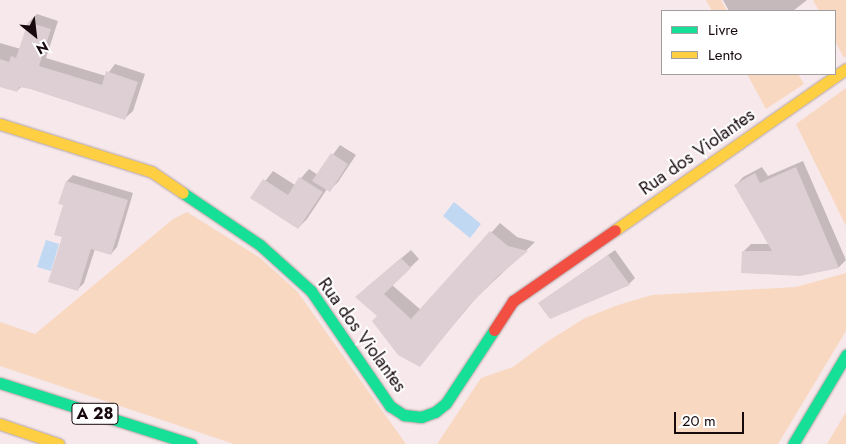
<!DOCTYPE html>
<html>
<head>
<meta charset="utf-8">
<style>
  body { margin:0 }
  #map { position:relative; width:846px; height:444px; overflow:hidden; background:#f7e8eb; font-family:Jost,sans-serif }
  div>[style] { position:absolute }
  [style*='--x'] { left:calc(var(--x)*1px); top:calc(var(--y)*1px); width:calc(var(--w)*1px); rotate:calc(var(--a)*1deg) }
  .green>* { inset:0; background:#f8d8c0 }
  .water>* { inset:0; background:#c0d8f1 }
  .shadow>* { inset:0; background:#0003 }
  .building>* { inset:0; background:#ddcfd4 }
  .roads { filter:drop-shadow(0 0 1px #b2a3a6) drop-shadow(0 0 1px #b2a3a6) }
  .fast>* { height:11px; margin:-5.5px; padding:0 5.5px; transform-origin:5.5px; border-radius:5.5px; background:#16e098 }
  .slow>* { height:11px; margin:-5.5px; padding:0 5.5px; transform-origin:5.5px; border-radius:5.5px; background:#ffcf43 }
  .jam>* { height:11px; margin:-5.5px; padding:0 5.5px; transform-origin:5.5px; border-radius:5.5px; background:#f24e42 }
  span { translate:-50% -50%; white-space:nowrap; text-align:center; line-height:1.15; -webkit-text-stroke:4px #fff; paint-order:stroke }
  .shield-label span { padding:1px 4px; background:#fff; border:1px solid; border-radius:4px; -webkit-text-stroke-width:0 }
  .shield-label { font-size:16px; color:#17090d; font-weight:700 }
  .street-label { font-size:18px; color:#17090d }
  .legend { position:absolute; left:661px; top:10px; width:175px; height:65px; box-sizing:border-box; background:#fff; border:1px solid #a29d9e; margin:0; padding:6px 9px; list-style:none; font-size:15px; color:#17090d }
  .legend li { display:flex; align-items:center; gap:10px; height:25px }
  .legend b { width:25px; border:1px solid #a29d9e }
  .north { position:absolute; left:10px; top:10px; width:50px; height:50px; -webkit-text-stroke:4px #fff; paint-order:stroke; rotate:151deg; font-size:14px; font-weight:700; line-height:20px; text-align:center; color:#17090d }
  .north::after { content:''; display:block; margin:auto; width:18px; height:22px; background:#17090d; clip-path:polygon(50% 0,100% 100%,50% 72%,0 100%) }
  .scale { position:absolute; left:674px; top:412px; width:70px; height:22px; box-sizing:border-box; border:2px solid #17090d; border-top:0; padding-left:6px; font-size:15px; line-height:18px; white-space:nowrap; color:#17090d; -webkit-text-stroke:4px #fff; paint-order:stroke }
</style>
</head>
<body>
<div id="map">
  <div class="green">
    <div style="clip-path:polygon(706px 0,721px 0,727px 11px,712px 11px)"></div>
    <div style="clip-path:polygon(813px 0,846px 0,846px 56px,844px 58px,835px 41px,835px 11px,819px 11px)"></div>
    <div style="clip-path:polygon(747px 74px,798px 74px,804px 84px,766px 109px)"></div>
    <div style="clip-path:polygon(846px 88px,846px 226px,796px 124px)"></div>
    <div style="clip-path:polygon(187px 212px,259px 257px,297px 291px,406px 444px,234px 444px,0 366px,0 322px,35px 334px,173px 219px)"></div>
    <div style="clip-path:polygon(846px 273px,846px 331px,778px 444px,437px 444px,481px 378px,513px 367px,548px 341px,585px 318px,618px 305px,652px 295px,796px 287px)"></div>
    <div style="clip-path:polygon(846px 412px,846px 444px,827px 444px)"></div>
  </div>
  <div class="water">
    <div style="clip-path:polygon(454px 202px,481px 224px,470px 238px,443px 216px)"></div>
    <div style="clip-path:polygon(46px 240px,59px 244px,51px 271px,37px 267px)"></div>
  </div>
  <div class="shadow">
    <div style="clip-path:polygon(723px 0,807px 0,793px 11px,729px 11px)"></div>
    <div style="clip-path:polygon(37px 14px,58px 21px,46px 58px,106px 76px,115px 64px,145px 74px,133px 111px,124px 119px,22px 86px,17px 91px,0 85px,0 43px,21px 49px,29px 22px)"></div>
    <div style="clip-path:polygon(340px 145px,356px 155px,338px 182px,330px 190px,327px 189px,307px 219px,298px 228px,252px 198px,273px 171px,295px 185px,309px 169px,318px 175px)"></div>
    <div style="clip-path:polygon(803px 161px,846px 260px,839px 267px,800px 275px,743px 252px,751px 244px,769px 244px,736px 185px,743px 177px,762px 167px,768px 176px)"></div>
    <div style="clip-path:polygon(73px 175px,133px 193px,117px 247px,111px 254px,95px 249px,84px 283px,77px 290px,63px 237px,65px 205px,60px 203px,67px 181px)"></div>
    <div style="clip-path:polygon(500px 223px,517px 237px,535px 242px,476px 298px,419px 366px,379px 316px,366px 288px,411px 250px,419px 259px,392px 285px,421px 310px)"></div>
    <div style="clip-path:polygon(615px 250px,635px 278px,629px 284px,540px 303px)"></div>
  </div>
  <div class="building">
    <div style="clip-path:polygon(28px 22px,51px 29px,39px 66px,102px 85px,106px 71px,138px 82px,125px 120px,31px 89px,19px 87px,17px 92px,0 87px,0 59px,9px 62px,11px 56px,16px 58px)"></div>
    <div style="clip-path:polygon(331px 153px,348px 164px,330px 192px,312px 181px)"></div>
    <div style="clip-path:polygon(796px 167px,839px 268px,800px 276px,741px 273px,742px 251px,772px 251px,734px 185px,755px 173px,760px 183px)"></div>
    <div style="clip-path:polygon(299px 177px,323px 192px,298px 229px,250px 198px,263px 179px,288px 195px)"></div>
    <div style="clip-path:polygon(66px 181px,128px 200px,111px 255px,91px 249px,78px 291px,48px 282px,62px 237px,54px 235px,63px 205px,58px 204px)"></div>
    <div style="clip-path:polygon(490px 231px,508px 246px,528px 251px,498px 276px,467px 308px,420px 367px,398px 355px,372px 321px,377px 316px,355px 297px,401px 258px,411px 268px,384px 294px,411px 319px)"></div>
    <div style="clip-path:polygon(608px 255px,630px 285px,550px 319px,538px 303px)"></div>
  </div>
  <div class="roads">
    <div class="fast">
      <div style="--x:183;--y:193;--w:93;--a:34"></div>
      <div style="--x:260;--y:245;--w:69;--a:42"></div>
      <div style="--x:311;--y:291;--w:140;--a:55.5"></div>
      <div style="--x:390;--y:406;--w:17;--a:33"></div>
      <div style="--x:404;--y:415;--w:17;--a:7"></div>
      <div style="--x:421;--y:417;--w:15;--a:-20"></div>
      <div style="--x:435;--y:412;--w:14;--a:-39"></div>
      <div style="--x:446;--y:403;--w:87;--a:-56.7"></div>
      <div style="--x:0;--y:383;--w:201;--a:17.7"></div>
      <div style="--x:793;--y:444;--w:104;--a:-59.2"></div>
    </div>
    <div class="slow">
      <div style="--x:0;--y:124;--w:159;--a:17.5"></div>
      <div style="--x:152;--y:172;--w:37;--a:34"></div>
      <div style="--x:615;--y:230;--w:282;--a:-34.9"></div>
      <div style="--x:0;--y:424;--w:62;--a:18.7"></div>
    </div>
    <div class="jam">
      <div style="--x:494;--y:330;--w:35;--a:-57"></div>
      <div style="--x:513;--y:301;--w:124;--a:-34.8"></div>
    </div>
  </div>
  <div class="shield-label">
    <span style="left:95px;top:414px">A 28</span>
  </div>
  <div class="street-label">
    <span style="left:697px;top:152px;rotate:-35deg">Rua dos Violantes</span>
    <span style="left:362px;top:335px;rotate:54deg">Rua dos Violantes</span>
  </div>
  <ul class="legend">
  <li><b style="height:6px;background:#16e098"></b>Livre</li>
  <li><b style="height:6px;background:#ffcf43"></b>Lento</li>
  </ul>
  <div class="north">N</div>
  <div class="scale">20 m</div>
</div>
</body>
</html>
